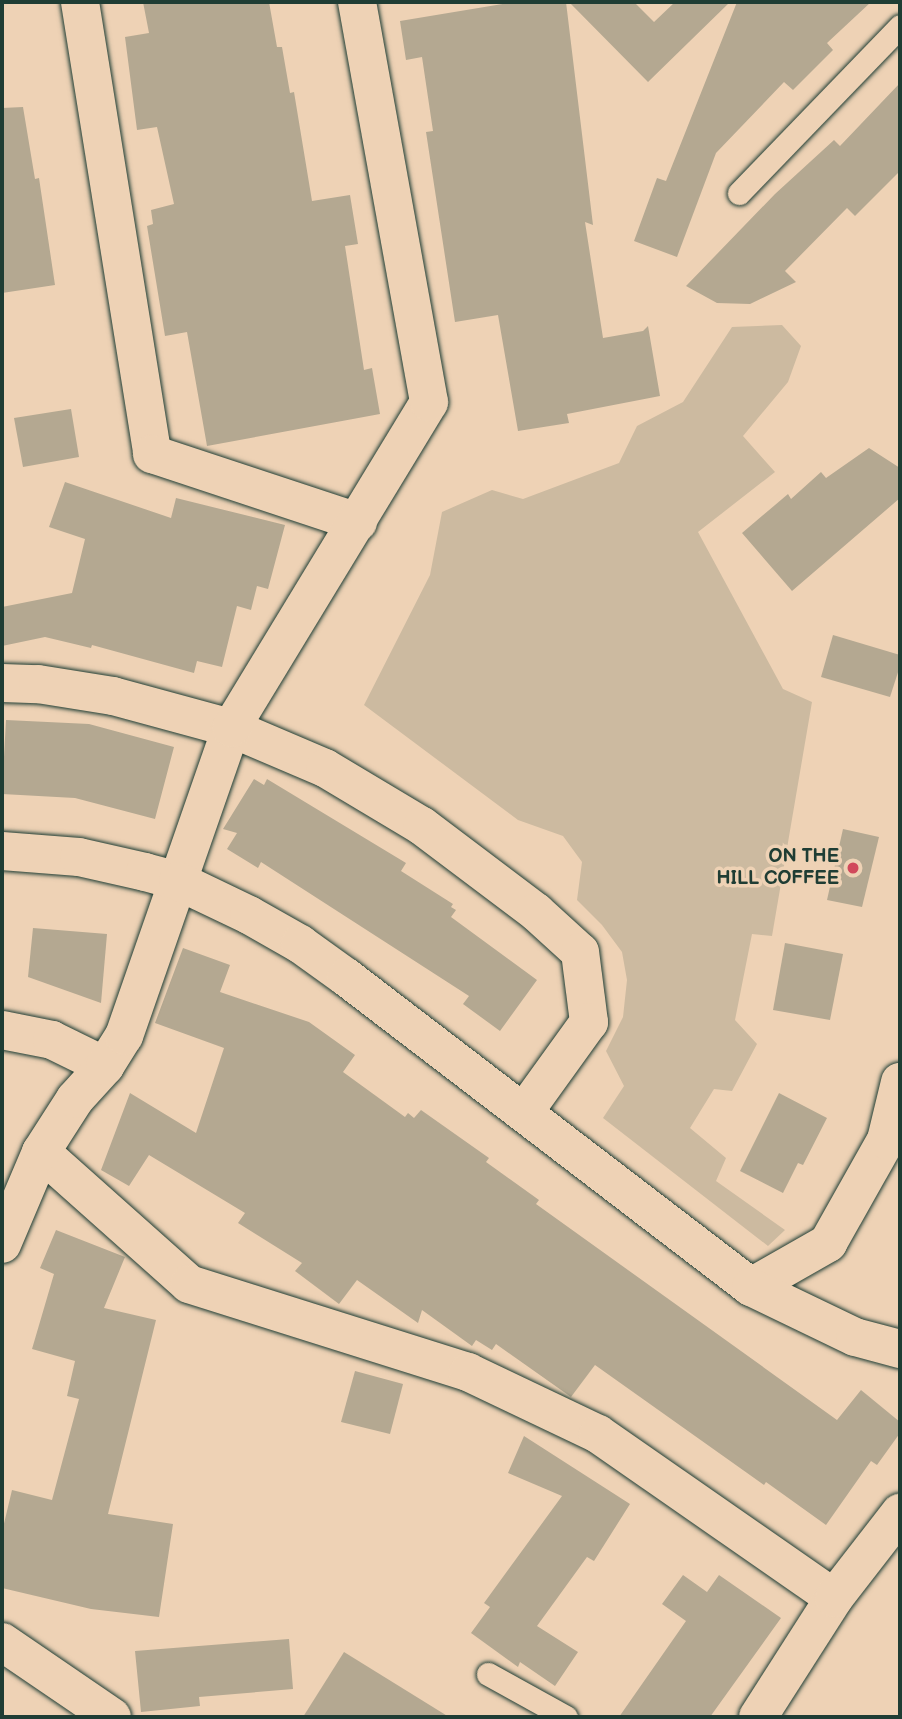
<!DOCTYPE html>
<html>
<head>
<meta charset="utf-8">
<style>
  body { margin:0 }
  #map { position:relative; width:902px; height:1719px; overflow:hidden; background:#eed2b5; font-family:"Balsamiq Sans",sans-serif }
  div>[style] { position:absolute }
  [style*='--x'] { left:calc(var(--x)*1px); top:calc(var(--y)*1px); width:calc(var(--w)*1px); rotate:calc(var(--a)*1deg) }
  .green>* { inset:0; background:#ccbaa0 }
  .building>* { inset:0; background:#b4a891 }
  .roads { filter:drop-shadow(0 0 2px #1f3d34) drop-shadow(0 0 2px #1f3d34) }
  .service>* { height:23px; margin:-11.5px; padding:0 11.5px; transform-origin:11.5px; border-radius:11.5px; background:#eed2b5 }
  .minor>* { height:38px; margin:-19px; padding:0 19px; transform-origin:19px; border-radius:19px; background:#eed2b5 }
  .tertiary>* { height:38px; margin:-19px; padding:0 19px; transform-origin:19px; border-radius:19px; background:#eed2b5 }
  .dots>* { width:19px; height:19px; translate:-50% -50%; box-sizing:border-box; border:4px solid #eed2b5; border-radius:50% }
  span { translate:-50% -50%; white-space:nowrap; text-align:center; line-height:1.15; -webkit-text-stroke:7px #eed2b5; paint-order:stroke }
  .poi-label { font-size:19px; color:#1f3d34; font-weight:700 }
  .right { translate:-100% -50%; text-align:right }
  .frame { position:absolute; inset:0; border:4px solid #1f3d34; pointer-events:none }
</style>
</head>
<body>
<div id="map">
  <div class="green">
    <div style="clip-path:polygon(782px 325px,801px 346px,788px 382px,743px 436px,775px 472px,698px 532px,783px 689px,812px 702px,772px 936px,752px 934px,735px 1020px,757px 1044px,732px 1091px,714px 1089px,690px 1128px,726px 1158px,716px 1181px,785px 1230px,768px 1246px,603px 1118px,624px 1086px,606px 1051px,623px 1017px,627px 980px,622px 952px,602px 925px,577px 900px,582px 862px,563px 836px,518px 820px,364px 705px,430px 575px,442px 512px,492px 490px,523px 499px,619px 463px,637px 426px,683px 402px,732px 327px)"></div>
  </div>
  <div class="building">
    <div style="clip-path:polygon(143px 2px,269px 2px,277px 47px,282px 47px,290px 93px,294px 92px,312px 201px,350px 195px,358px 244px,345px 246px,364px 370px,372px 368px,380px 414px,207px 446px,187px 332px,165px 336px,147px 226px,153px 224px,151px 210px,174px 204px,157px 127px,137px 130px,125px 37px,149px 33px)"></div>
    <div style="clip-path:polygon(514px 2px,566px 2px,593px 225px,585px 222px,603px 338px,643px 331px,648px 326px,660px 396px,567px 414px,569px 423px,518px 431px,498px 315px,455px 322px,426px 132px,433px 131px,422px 57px,406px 60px,400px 21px)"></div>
    <div style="clip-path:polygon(569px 2px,634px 2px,654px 22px,675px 2px,730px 2px,648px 82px)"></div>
    <div style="clip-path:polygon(737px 2px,871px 2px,827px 43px,833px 50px,793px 90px,784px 82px,716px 153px,677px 257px,634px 241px,657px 178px,666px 181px)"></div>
    <div style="clip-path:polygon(900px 83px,900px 171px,855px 216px,847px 208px,785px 271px,796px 282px,750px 304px,717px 303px,686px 286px,775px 194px,834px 140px,840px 146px)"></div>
    <div style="clip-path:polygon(23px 107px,35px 179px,39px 178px,55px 285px,2px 293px,2px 108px)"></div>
    <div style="clip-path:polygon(71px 409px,79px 457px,23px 467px,14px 418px)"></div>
    <div style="clip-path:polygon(869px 448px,900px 468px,900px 498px,792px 591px,742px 533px,788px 494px,791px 499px,821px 472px,826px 478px)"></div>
    <div style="clip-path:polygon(65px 482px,171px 518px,176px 498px,285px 525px,268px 589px,257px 586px,251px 610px,237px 606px,222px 667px,197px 661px,194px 673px,92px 645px,91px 648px,45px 637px,2px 646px,2px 607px,72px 593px,85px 539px,49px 527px)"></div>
    <div style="clip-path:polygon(833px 635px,900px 655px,900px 666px,890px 697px,821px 677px)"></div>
    <div style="clip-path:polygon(6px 720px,89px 724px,174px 747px,155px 819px,75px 798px,2px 794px)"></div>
    <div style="clip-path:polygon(254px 779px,264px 785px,267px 779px,406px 863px,401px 871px,453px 904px,451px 907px,456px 910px,451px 917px,537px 980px,500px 1031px,463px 1004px,469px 996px,261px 862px,258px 868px,227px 849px,237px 833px,223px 829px)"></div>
    <div style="clip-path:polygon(843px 829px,879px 837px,862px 907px,827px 900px)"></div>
    <div style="clip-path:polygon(33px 928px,107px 934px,101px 1003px,28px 977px)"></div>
    <div style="clip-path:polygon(785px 943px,843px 954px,830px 1020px,773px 1010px)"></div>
    <div style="clip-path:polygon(183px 948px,230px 965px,220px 992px,309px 1022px,355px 1055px,343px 1072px,405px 1117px,408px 1113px,414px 1118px,421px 1110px,489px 1158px,486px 1162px,539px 1200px,536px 1204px,837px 1420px,861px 1390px,900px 1422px,900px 1433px,877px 1465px,871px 1461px,826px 1525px,766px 1482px,764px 1485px,595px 1365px,571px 1397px,496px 1344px,492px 1350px,476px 1340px,472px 1346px,422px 1310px,418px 1323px,357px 1280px,339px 1304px,295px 1271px,302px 1263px,238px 1223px,245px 1213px,149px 1155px,129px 1186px,101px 1170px,130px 1093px,196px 1133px,224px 1048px,155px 1023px)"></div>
    <div style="clip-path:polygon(779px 1093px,827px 1118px,803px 1165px,798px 1163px,783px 1193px,740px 1171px)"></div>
    <div style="clip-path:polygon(56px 1230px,125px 1257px,104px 1308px,156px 1320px,108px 1514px,173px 1524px,159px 1617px,91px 1609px,2px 1588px,2px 1532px,12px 1490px,52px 1500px,79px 1399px,67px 1396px,75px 1361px,32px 1349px,54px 1274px,40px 1268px)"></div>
    <div style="clip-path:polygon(355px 1371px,403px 1384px,390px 1434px,341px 1422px)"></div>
    <div style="clip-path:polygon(524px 1436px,630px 1504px,594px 1561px,587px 1557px,537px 1626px,578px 1652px,555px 1686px,520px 1662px,518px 1667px,471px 1633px,490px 1607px,484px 1603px,562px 1496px,508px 1473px)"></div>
    <div style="clip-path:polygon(683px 1575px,707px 1592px,719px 1575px,781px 1618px,710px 1717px,619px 1717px,686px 1621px,662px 1604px)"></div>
    <div style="clip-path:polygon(289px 1639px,293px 1689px,199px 1697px,200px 1706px,141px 1712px,135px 1651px)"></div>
    <div style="clip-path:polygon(344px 1652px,449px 1717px,303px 1717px)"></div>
  </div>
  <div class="roads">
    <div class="service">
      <div style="--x:739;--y:193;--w:232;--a:-46"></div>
      <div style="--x:488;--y:1674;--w:89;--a:28.9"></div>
    </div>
    <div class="minor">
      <div style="--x:80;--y:2;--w:458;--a:80.9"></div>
      <div style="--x:152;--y:454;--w:217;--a:18.3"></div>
      <div style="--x:2;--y:683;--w:36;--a:2"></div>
      <div style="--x:38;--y:684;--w:76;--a:9.1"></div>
      <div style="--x:113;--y:696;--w:122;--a:15.2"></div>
      <div style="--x:231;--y:728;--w:102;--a:23.1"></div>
      <div style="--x:325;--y:768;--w:113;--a:30.9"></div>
      <div style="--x:422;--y:826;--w:143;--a:37"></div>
      <div style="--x:536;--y:912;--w:59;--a:42.3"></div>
      <div style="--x:580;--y:952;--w:71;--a:82.7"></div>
      <div style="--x:589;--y:1022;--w:111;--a:125.8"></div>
      <div style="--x:2;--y:1030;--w:51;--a:11.3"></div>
      <div style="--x:52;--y:1040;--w:59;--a:26.1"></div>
      <div style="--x:41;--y:1152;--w:198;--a:41.7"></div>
      <div style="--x:189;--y:1284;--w:293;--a:17.5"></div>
      <div style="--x:468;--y:1372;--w:144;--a:25.5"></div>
      <div style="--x:598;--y:1434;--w:287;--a:34.8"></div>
      <div style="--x:2;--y:1244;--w:100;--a:-67"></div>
      <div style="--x:41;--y:1152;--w:63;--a:-57.3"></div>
      <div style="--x:75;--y:1099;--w:45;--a:-47.7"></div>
      <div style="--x:105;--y:1066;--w:36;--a:-58"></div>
      <div style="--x:124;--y:1036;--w:326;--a:-70.8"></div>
      <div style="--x:231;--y:728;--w:381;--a:-58.7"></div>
      <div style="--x:429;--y:402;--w:406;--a:-100.2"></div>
      <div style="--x:751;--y:1287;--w:89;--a:-29.7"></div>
      <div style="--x:828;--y:1243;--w:118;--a:-60.6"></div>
      <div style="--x:886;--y:1140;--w:60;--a:-76.4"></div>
      <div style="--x:2;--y:1642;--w:133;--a:34.3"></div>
      <div style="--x:758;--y:1717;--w:141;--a:-57.4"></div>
      <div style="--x:834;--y:1598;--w:108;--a:-52.2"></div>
    </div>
    <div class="tertiary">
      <div style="--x:2;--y:851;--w:77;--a:4.5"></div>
      <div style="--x:79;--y:857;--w:68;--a:12.8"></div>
      <div style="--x:145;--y:872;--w:34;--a:15"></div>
      <div style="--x:178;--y:881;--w:79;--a:25.6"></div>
      <div style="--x:249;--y:915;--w:59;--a:29.6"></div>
      <div style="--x:300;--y:944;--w:57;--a:35.7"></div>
      <div style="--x:346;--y:977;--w:510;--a:37.43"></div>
      <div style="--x:751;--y:1287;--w:115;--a:25.7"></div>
      <div style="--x:855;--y:1337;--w:47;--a:14.9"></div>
    </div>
  </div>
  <div class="dots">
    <div style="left:853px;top:868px;background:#d1495b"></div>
  </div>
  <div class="poi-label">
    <span class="right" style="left:839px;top:868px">ON THE<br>HILL COFFEE</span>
  </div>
  <div class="frame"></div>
</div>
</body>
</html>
